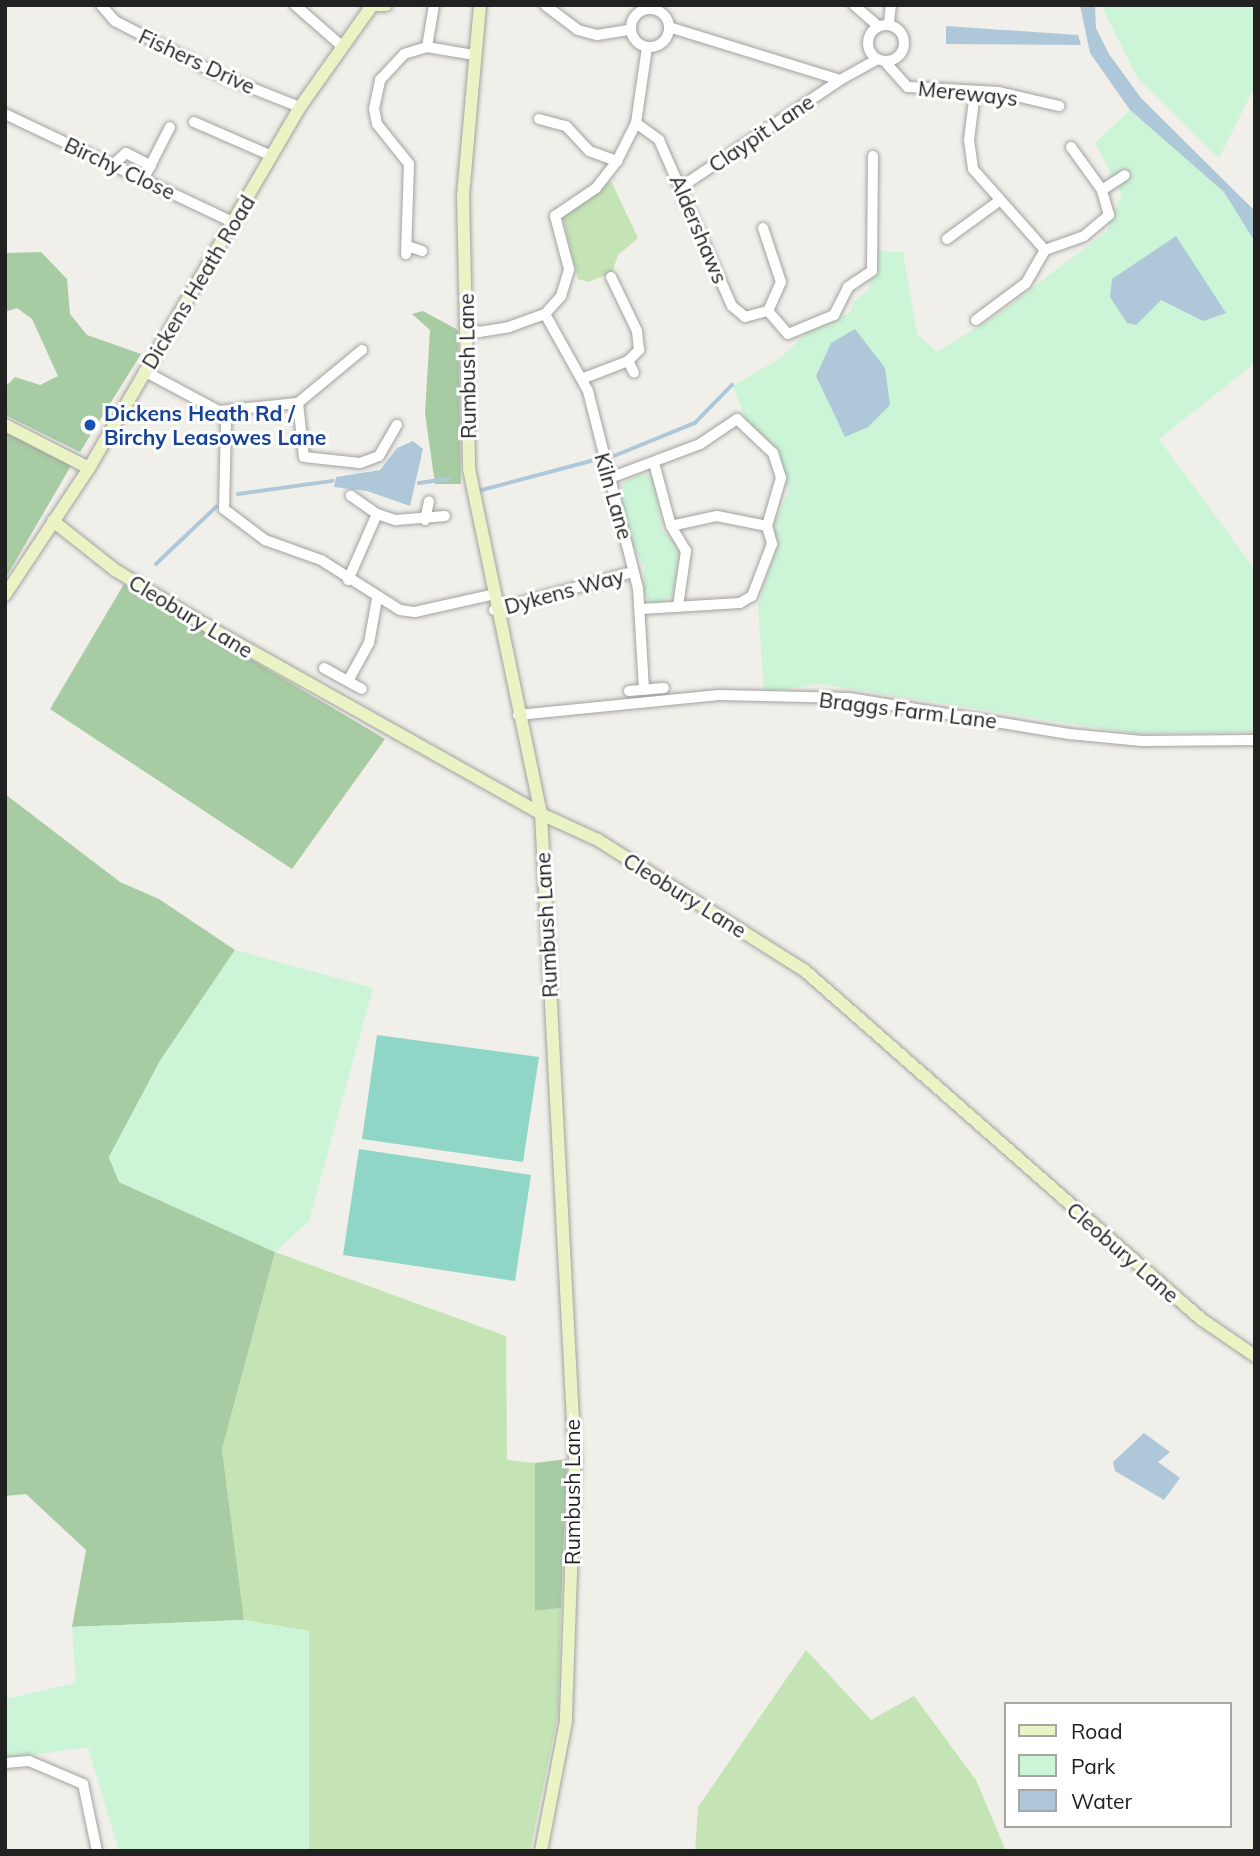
<!DOCTYPE html>
<html>
<head>
<meta charset="utf-8">
<style>
  body { margin:0 }
  #map { position:relative; width:1260px; height:1856px; overflow:hidden; background:#f1efe9; font-family:Mulish,sans-serif }
  div>[style] { position:absolute }
  [style*='--x'] { left:calc(var(--x)*1px); top:calc(var(--y)*1px); width:calc(var(--w)*1px); rotate:calc(var(--a)*1deg) }
  .grass>* { inset:0; background:#c4e4b5 }
  .forest>* { inset:0; background:#a7cba3 }
  .park>* { inset:0; background:#ccf4d6 }
  .pitch>* { inset:0; background:#90d6c7 }
  .water>* { inset:0; background:#afc8d9 }
  .stream>* { height:3.5px; margin:-1.75px; padding:0 1.75px; transform-origin:1.75px; border-radius:1.75px; background:#afc8d9 }
  .roads { filter:drop-shadow(0 0 2px #a2a2a2) drop-shadow(0 0 2px #a2a2a2) }
  .street>* { height:10px; margin:-5px; padding:0 5px; transform-origin:5px; border-radius:5px; background:#fff }
  .street>.ring { margin:-5px; padding:0; box-sizing:content-box; background:none; border:10px solid #fff; border-radius:50% }
  .secondary>* { height:12px; margin:-6px; padding:0 6px; transform-origin:6px; border-radius:6px; background:#e9f3c4 }
  .dots>* { width:19px; height:19px; translate:-50% -50%; box-sizing:border-box; border:4px solid #fff; border-radius:50% }
  span { translate:-50% -50%; white-space:nowrap; text-align:center; line-height:1.15; -webkit-text-stroke:6px #fff; paint-order:stroke }
  .street-label { font-size:21px; color:#212121 }
  .transit-label { font-size:21px; color:#164399; font-weight:700 }
  .left { translate:0 -50%; text-align:left }
  .frame { position:absolute; inset:0; border:7px solid #212121; pointer-events:none }
  .legend { position:absolute; left:1004px; top:1702px; width:228px; height:126px; box-sizing:border-box; background:#fff; border:2px solid #a6a6a6; margin:0; padding:9px 12px; list-style:none; font-size:21px; color:#212121 }
  .legend li { display:flex; align-items:center; gap:14px; height:35px }
  .legend b { width:35px; border:2px solid #a6a6a6 }
</style>
</head>
<body>
<div id="map">
  <div class="grass">
    <div style="clip-path:polygon(611px 181px,638px 238px,618px 255px,612px 273px,588px 282px,578px 279px,562px 214px)"></div>
    <div style="clip-path:polygon(275px 1252px,506px 1336px,507px 1460px,535px 1463px,535px 1611px,561px 1608px,558px 1715px,530px 1851px,309px 1851px,309px 1631px,244px 1620px,222px 1449px)"></div>
    <div style="clip-path:polygon(806px 1650px,871px 1720px,914px 1696px,976px 1780px,1006px 1851px,695px 1851px,698px 1807px)"></div>
  </div>
  <div class="forest">
    <div style="clip-path:polygon(41px 252px,67px 279px,70px 314px,87px 335px,141px 354px,80px 452px,5px 415px,5px 387px,15px 377px,40px 385px,58px 376px,32px 319px,17px 308px,5px 312px,5px 253px)"></div>
    <div style="clip-path:polygon(423px 311px,458px 330px,461px 484px,435px 484px,425px 413px,430px 330px,412px 314px)"></div>
    <div style="clip-path:polygon(5px 432px,72px 464px,5px 579px)"></div>
    <div style="clip-path:polygon(124px 584px,385px 739px,292px 869px,50px 709px)"></div>
    <div style="clip-path:polygon(5px 794px,120px 882px,159px 899px,235px 950px,160px 1061px,109px 1157px,119px 1182px,275px 1252px,222px 1449px,244px 1620px,72px 1627px,86px 1550px,26px 1494px,5px 1496px)"></div>
    <div style="clip-path:polygon(567px 1459px,561px 1608px,535px 1611px,535px 1463px)"></div>
  </div>
  <div class="park">
    <div style="clip-path:polygon(1101px 5px,1255px 5px,1255px 86px,1219px 158px,1137px 77px)"></div>
    <div style="clip-path:polygon(1130px 110px,1224px 192px,1255px 242px,1255px 363px,1159px 439px,1255px 570px,1255px 732px,1137px 734px,820px 684px,764px 692px,758px 606px,775px 551px,775px 521px,789px 490px,777px 461px,748px 426px,733px 386px,779px 359px,808px 332px,850px 313px,853px 303px,868px 290px,878px 251px,903px 252px,917px 334px,937px 352px,1000px 313px,1107px 231px,1122px 194px,1095px 143px)"></div>
    <div style="clip-path:polygon(643px 473px,653px 478px,663px 531px,680px 545px,681px 556px,673px 595px,659px 604px,650px 602px,643px 591px,644px 568px,621px 519px,621px 484px)"></div>
    <div style="clip-path:polygon(235px 950px,373px 988px,309px 1221px,275px 1252px,119px 1182px,109px 1157px,160px 1061px)"></div>
    <div style="clip-path:polygon(244px 1620px,309px 1631px,309px 1851px,119px 1851px,88px 1747px,5px 1759px,5px 1699px,76px 1683px,72px 1627px)"></div>
  </div>
  <div class="pitch">
    <div style="clip-path:polygon(377px 1035px,539px 1057px,523px 1162px,362px 1139px)"></div>
    <div style="clip-path:polygon(359px 1149px,531px 1175px,515px 1281px,343px 1255px)"></div>
  </div>
  <div class="water">
    <div style="clip-path:polygon(1080px 5px,1095px 5px,1096px 28px,1109px 54px,1141px 98px,1255px 211px,1255px 242px,1224px 192px,1130px 110px,1090px 53px)"></div>
    <div style="clip-path:polygon(946px 26px,1078px 35px,1081px 45px,946px 44px)"></div>
    <div style="clip-path:polygon(1176px 236px,1226px 313px,1203px 321px,1161px 300px,1136px 325px,1127px 323px,1110px 297px,1112px 279px)"></div>
    <div style="clip-path:polygon(855px 329px,885px 368px,890px 405px,868px 427px,845px 437px,816px 376px,831px 343px)"></div>
    <div style="clip-path:polygon(413px 441px,423px 449px,410px 506px,367px 491px,334px 487px,336px 477px,380px 470px,397px 448px)"></div>
    <div style="clip-path:polygon(1144px 1433px,1170px 1452px,1158px 1462px,1180px 1478px,1164px 1500px,1115px 1471px,1113px 1462px)"></div>
  </div>
  <div class="stream">
    <div style="--x:614;--y:456;--w:87;--a:-22.2"></div>
    <div style="--x:695;--y:423;--w:53;--a:-45.8"></div>
    <div style="--x:419;--y:483;--w:30;--a:-8"></div>
    <div style="--x:482;--y:490;--w:117;--a:-14.9"></div>
    <div style="--x:238;--y:494;--w:95;--a:-7.9"></div>
    <div style="--x:156;--y:564;--w:83;--a:-43.5"></div>
  </div>
  <div class="roads">
    <div class="street">
      <div style="--x:101;--y:5;--w:21;--a:49"></div>
      <div style="--x:115;--y:21;--w:117;--a:27.4"></div>
      <div style="--x:219;--y:75;--w:87;--a:21.6"></div>
      <div style="--x:295;--y:5;--w:64;--a:41.2"></div>
      <div style="--x:545;--y:5;--w:41;--a:37.1"></div>
      <div style="--x:578;--y:30;--w:20;--a:15"></div>
      <div style="--x:597;--y:35;--w:32;--a:-9"></div>
      <div style="--x:854;--y:5;--w:30;--a:41"></div>
      <div class="ring" style="left:631px;top:9px;width:28px;height:28px"></div>
      <div style="--x:889;--y:23;--w:18;--a:-84"></div>
      <div class="ring" style="left:868px;top:25px;width:26px;height:26px"></div>
      <div style="--x:672;--y:28;--w:176;--a:17.2"></div>
      <div style="--x:840;--y:80;--w:39;--a:-29"></div>
      <div style="--x:427;--y:47;--w:43;--a:-80.5"></div>
      <div style="--x:887;--y:64;--w:31;--a:48"></div>
      <div style="--x:908;--y:87;--w:91;--a:3.1"></div>
      <div style="--x:999;--y:92;--w:62;--a:13.1"></div>
      <div style="--x:975;--y:92;--w:48;--a:97.1"></div>
      <div style="--x:969;--y:140;--w:29;--a:82"></div>
      <div style="--x:973;--y:169;--w:108;--a:48.4"></div>
      <div style="--x:1045;--y:250;--w:41;--a:-19.7"></div>
      <div style="--x:1084;--y:236;--w:33;--a:-40"></div>
      <div style="--x:1109;--y:215;--w:26;--a:-106"></div>
      <div style="--x:1102;--y:190;--w:53;--a:-125.8"></div>
      <div style="--x:5;--y:114;--w:255;--a:25.4"></div>
      <div style="--x:539;--y:119;--w:28;--a:15"></div>
      <div style="--x:566;--y:126;--w:34;--a:47"></div>
      <div style="--x:589;--y:151;--w:30;--a:20"></div>
      <div style="--x:194;--y:122;--w:85;--a:23.6"></div>
      <div style="--x:636;--y:123;--w:29;--a:36"></div>
      <div style="--x:659;--y:140;--w:181;--a:66.3"></div>
      <div style="--x:732;--y:306;--w:17;--a:40"></div>
      <div style="--x:745;--y:317;--w:24;--a:-15"></div>
      <div style="--x:768;--y:311;--w:30;--a:49"></div>
      <div style="--x:788;--y:334;--w:50;--a:-22.4"></div>
      <div style="--x:834;--y:315;--w:31;--a:-63"></div>
      <div style="--x:848;--y:287;--w:29;--a:-34"></div>
      <div style="--x:872;--y:271;--w:115;--a:-89.5"></div>
      <div style="--x:114;--y:164;--w:16;--a:-43"></div>
      <div style="--x:126;--y:153;--w:28;--a:27"></div>
      <div style="--x:144;--y:178;--w:57;--a:-63"></div>
      <div style="--x:681;--y:187;--w:192;--a:-33.9"></div>
      <div style="--x:1102;--y:190;--w:27;--a:-33"></div>
      <div style="--x:763;--y:228;--w:57;--a:71.6"></div>
      <div style="--x:781;--y:282;--w:32;--a:114"></div>
      <div style="--x:947;--y:239;--w:64;--a:-36.2"></div>
      <div style="--x:407;--y:246;--w:16;--a:18"></div>
      <div style="--x:406;--y:254;--w:90;--a:-88.1"></div>
      <div style="--x:409;--y:164;--w:51;--a:-128.7"></div>
      <div style="--x:377;--y:124;--w:15;--a:-101"></div>
      <div style="--x:374;--y:109;--w:30;--a:-78"></div>
      <div style="--x:380;--y:80;--w:35;--a:-47"></div>
      <div style="--x:404;--y:54;--w:24;--a:-17"></div>
      <div style="--x:427;--y:47;--w:48;--a:9.7"></div>
      <div style="--x:545;--y:314;--w:88;--a:60.8"></div>
      <div style="--x:588;--y:391;--w:203;--a:75.8"></div>
      <div style="--x:638;--y:588;--w:102;--a:86.6"></div>
      <div style="--x:976;--y:320;--w:62;--a:-36.5"></div>
      <div style="--x:1026;--y:283;--w:38;--a:-60"></div>
      <div style="--x:466;--y:327;--w:14;--a:21"></div>
      <div style="--x:479;--y:332;--w:30;--a:-9"></div>
      <div style="--x:509;--y:327;--w:38;--a:-20"></div>
      <div style="--x:545;--y:314;--w:24;--a:-48"></div>
      <div style="--x:561;--y:296;--w:28;--a:-73"></div>
      <div style="--x:569;--y:269;--w:55;--a:-104.8"></div>
      <div style="--x:555;--y:216;--w:50;--a:-34.3"></div>
      <div style="--x:596;--y:188;--w:34;--a:-52"></div>
      <div style="--x:617;--y:161;--w:42;--a:-63.4"></div>
      <div style="--x:636;--y:123;--w:76;--a:-81.7"></div>
      <div style="--x:362;--y:350;--w:83;--a:140.4"></div>
      <div style="--x:298;--y:403;--w:54;--a:83.7"></div>
      <div style="--x:304;--y:457;--w:56;--a:6.1"></div>
      <div style="--x:360;--y:463;--w:20;--a:-20"></div>
      <div style="--x:379;--y:456;--w:36;--a:-60"></div>
      <div style="--x:628;--y:361;--w:13;--a:63"></div>
      <div style="--x:144;--y:371;--w:85;--a:28.1"></div>
      <div style="--x:219;--y:411;--w:13;--a:58"></div>
      <div style="--x:226;--y:422;--w:87;--a:91.3"></div>
      <div style="--x:224;--y:509;--w:51;--a:37.1"></div>
      <div style="--x:265;--y:540;--w:59;--a:19.7"></div>
      <div style="--x:321;--y:560;--w:93;--a:32.3"></div>
      <div style="--x:400;--y:610;--w:15;--a:8"></div>
      <div style="--x:415;--y:612;--w:78;--a:-12.6"></div>
      <div style="--x:584;--y:378;--w:47;--a:-21.1"></div>
      <div style="--x:628;--y:361;--w:16;--a:-45"></div>
      <div style="--x:639;--y:350;--w:19;--a:-96"></div>
      <div style="--x:637;--y:331;--w:60;--a:-115.7"></div>
      <div style="--x:219;--y:411;--w:79;--a:-5.8"></div>
      <div style="--x:654;--y:463;--w:65;--a:74.9"></div>
      <div style="--x:671;--y:526;--w:29;--a:59"></div>
      <div style="--x:686;--y:551;--w:56;--a:98.3"></div>
      <div style="--x:610;--y:478;--w:96;--a:-20.7"></div>
      <div style="--x:700;--y:444;--w:45;--a:-34"></div>
      <div style="--x:737;--y:419;--w:50;--a:43.4"></div>
      <div style="--x:773;--y:453;--w:26;--a:72"></div>
      <div style="--x:781;--y:478;--w:50;--a:106.3"></div>
      <div style="--x:767;--y:526;--w:19;--a:74"></div>
      <div style="--x:772;--y:544;--w:56;--a:111"></div>
      <div style="--x:752;--y:596;--w:14;--a:150"></div>
      <div style="--x:740;--y:603;--w:99;--a:176.5"></div>
      <div style="--x:377;--y:514;--w:20;--a:18"></div>
      <div style="--x:396;--y:520;--w:49;--a:-4.7"></div>
      <div style="--x:425;--y:520;--w:19;--a:-78"></div>
      <div style="--x:671;--y:526;--w:47;--a:-12.3"></div>
      <div style="--x:717;--y:516;--w:51;--a:11.3"></div>
      <div style="--x:348;--y:580;--w:72;--a:-66.3"></div>
      <div style="--x:377;--y:514;--w:32;--a:-145"></div>
      <div style="--x:494;--y:610;--w:144;--a:-15.3"></div>
      <div style="--x:324;--y:668;--w:43;--a:28.9"></div>
      <div style="--x:348;--y:681;--w:43;--a:-61.1"></div>
      <div style="--x:369;--y:643;--w:45;--a:-79.7"></div>
      <div style="--x:629;--y:691;--w:35;--a:-5"></div>
      <div style="--x:518;--y:715;--w:202;--a:-5.7"></div>
      <div style="--x:719;--y:695;--w:130;--a:1.3"></div>
      <div style="--x:849;--y:698;--w:223;--a:9.3"></div>
      <div style="--x:1069;--y:734;--w:73;--a:5.5"></div>
      <div style="--x:1142;--y:741;--w:113;--a:-0.5"></div>
      <div style="--x:5;--y:1763;--w:24;--a:-5"></div>
      <div style="--x:29;--y:1761;--w:59;--a:23.1"></div>
      <div style="--x:83;--y:1784;--w:68;--a:78.2"></div>
    </div>
    <div class="secondary">
      <div style="--x:368;--y:5;--w:18;--a:0"></div>
      <div style="--x:480;--y:5;--w:192;--a:95.1"></div>
      <div style="--x:463;--y:196;--w:273;--a:88.7"></div>
      <div style="--x:469;--y:469;--w:352;--a:78.2"></div>
      <div style="--x:541;--y:814;--w:645;--a:86.98"></div>
      <div style="--x:575;--y:1458;--w:263;--a:92"></div>
      <div style="--x:566;--y:1721;--w:132;--a:100.9"></div>
      <div style="--x:5;--y:425;--w:94;--a:27.1"></div>
      <div style="--x:53;--y:521;--w:79;--a:38.3"></div>
      <div style="--x:115;--y:570;--w:114;--a:31.3"></div>
      <div style="--x:212;--y:629;--w:377;--a:29.3"></div>
      <div style="--x:541;--y:814;--w:63;--a:24.5"></div>
      <div style="--x:598;--y:840;--w:244;--a:32.3"></div>
      <div style="--x:804;--y:970;--w:529;--a:41.32"></div>
      <div style="--x:1201;--y:1319;--w:65;--a:34.4"></div>
      <div style="--x:5;--y:595;--w:152;--a:-56.5"></div>
      <div style="--x:89;--y:468;--w:418;--a:-59.7"></div>
      <div style="--x:300;--y:107;--w:123;--a:-54.6"></div>
    </div>
  </div>
  <div class="dots">
    <div style="left:90px;top:425px;background:#1a4fb4"></div>
  </div>
  <div class="street-label">
    <span style="left:197px;top:61px;rotate:25deg">Fishers Drive</span>
    <span style="left:968px;top:93px;rotate:6deg">Mereways</span>
    <span style="left:761px;top:133px;rotate:-34deg">Claypit Lane</span>
    <span style="left:120px;top:168px;rotate:25deg">Birchy Close</span>
    <span style="left:699px;top:229px;rotate:67deg">Aldershaws</span>
    <span style="left:198px;top:282px;rotate:-59deg">Dickens Heath Road</span>
    <span style="left:467px;top:366px;rotate:-91deg">Rumbush Lane</span>
    <span style="left:614px;top:496px;rotate:74deg">Kiln Lane</span>
    <span style="left:564px;top:591px;rotate:-15deg">Dykens Way</span>
    <span style="left:191px;top:616px;rotate:31deg">Cleobury Lane</span>
    <span style="left:908px;top:710px;rotate:7deg">Braggs Farm Lane</span>
    <span style="left:685px;top:895px;rotate:32deg">Cleobury Lane</span>
    <span style="left:546px;top:925px;rotate:-93deg">Rumbush Lane</span>
    <span style="left:1123px;top:1252px;rotate:41deg">Cleobury Lane</span>
    <span style="left:572px;top:1492px;rotate:-90deg">Rumbush Lane</span>
  </div>
  <div class="transit-label">
    <span class="left" style="left:104px;top:425px">Dickens Heath Rd /<br>Birchy Leasowes Lane</span>
  </div>
  <div class="frame"></div>
  <ul class="legend">
  <li><b style="height:9px;background:#e9f3c4"></b>Road</li>
  <li><b style="height:19px;background:#ccf4d6"></b>Park</li>
  <li><b style="height:19px;background:#afc8d9"></b>Water</li>
  </ul>
</div>
</body>
</html>
